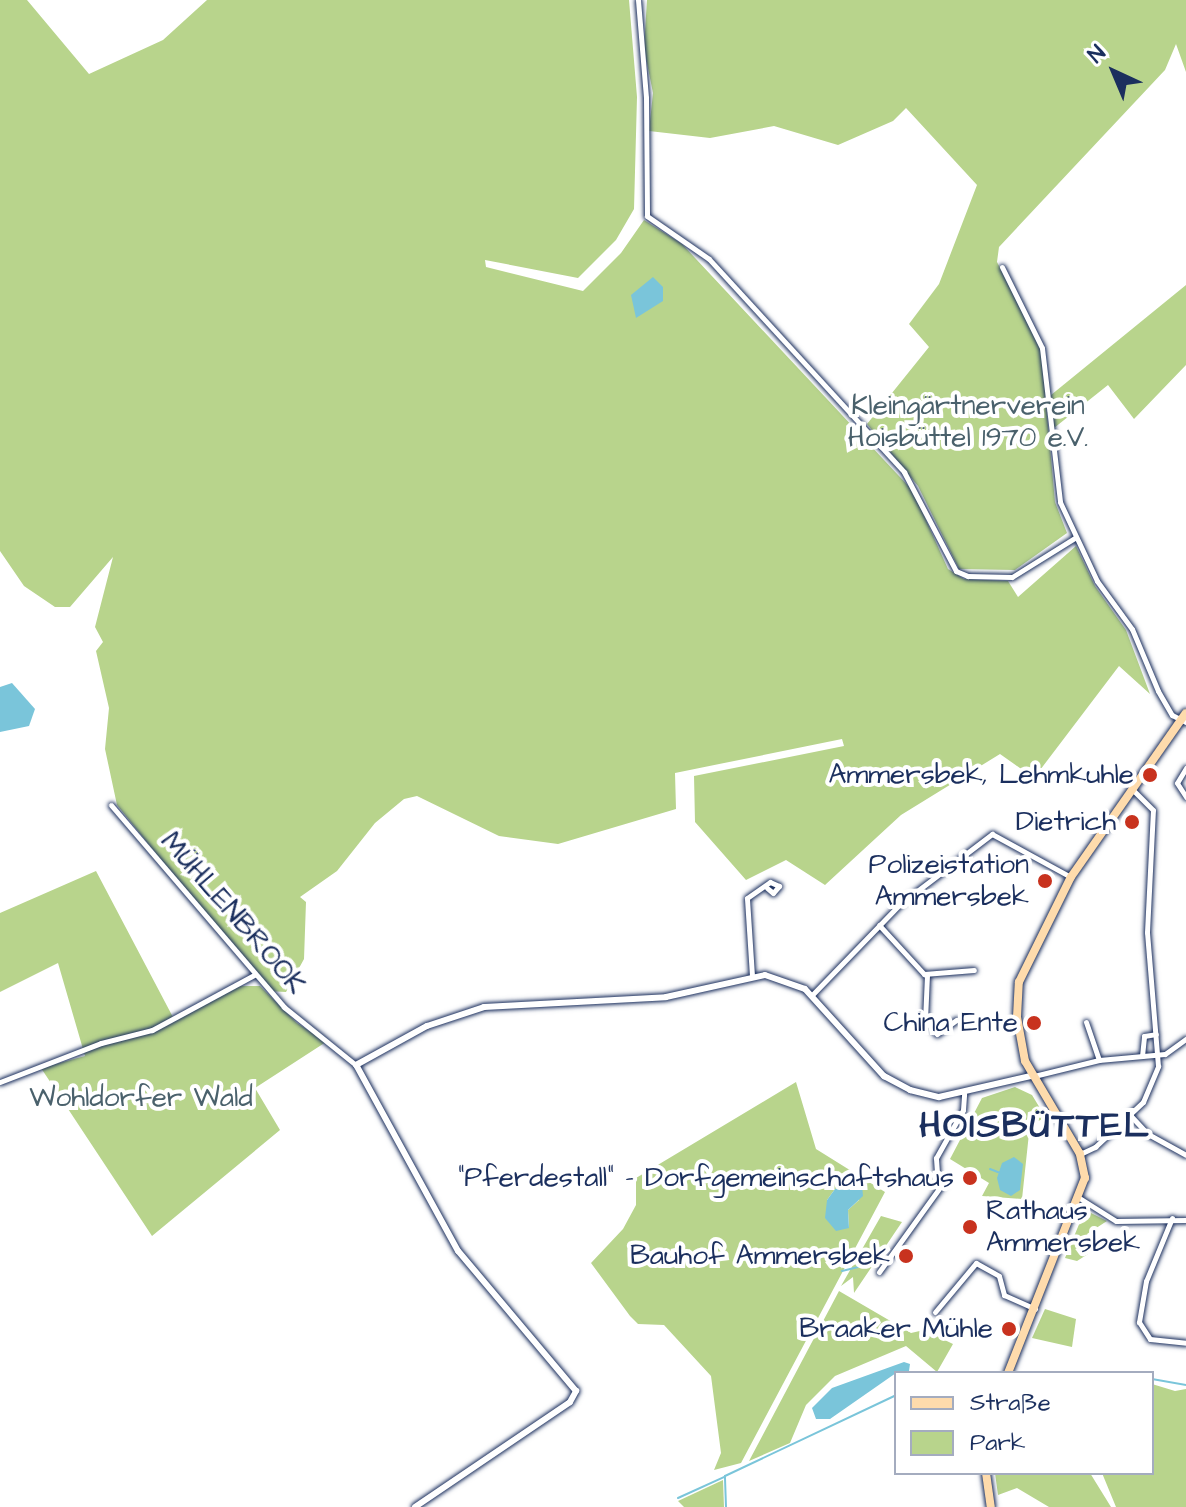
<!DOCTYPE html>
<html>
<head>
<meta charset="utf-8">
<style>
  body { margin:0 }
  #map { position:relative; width:1186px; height:1507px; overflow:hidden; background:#fff; font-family:"Architects Daughter",sans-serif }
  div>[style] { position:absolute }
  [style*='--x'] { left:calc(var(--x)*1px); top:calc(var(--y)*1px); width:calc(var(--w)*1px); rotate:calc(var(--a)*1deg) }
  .green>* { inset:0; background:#b8d48c }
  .water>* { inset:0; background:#7ac5da }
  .stream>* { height:2px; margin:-1px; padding:0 1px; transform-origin:1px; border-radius:1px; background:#7ac5da }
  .roads { filter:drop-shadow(0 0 2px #1b2f5e) drop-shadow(0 0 2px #1b2f5e) }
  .minor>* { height:5px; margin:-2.5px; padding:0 2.5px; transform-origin:2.5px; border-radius:2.5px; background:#fff }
  .tertiary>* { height:6px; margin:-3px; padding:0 3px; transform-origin:3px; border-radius:3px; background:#fff }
  .primary>* { height:8px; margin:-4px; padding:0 4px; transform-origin:4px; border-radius:4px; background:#fedbac }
  .dots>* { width:22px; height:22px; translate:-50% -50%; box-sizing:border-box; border:4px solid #fff; border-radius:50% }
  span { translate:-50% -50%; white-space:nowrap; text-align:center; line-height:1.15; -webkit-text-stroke:8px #fff; paint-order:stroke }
  .park-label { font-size:28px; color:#4a616c }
  .poi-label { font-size:28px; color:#1b2f5e }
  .right { translate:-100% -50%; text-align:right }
  .left { translate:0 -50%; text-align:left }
  .street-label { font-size:28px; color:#1b2f5e }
  .district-label { font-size:36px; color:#1b2f5e; font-weight:700; letter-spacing:2px }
  .legend { position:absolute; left:894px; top:1371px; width:260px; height:104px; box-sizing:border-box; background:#fff; border:2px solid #a4acbf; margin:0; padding:10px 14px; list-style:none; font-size:24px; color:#1b2f5e }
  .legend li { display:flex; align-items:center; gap:16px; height:40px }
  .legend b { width:40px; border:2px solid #a4acbf }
  .north { position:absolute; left:1074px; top:32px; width:80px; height:80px; -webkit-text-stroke:6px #fff; paint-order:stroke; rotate:316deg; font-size:22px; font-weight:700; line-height:32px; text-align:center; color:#1b2f5e }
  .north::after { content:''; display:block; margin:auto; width:28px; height:36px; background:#1b2f5e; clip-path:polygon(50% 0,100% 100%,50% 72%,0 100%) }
</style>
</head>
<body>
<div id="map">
  <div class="green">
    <div style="clip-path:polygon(0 0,27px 0,89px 74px,163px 40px,207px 0,629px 0,637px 97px,634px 209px,616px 240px,578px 278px,485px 260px,486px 267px,583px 291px,621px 253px,644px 220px,682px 244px,913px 491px,948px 569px,964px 579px,1008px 581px,1018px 597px,1076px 546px,1095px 586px,1126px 630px,1150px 694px,1119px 666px,1034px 778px,1000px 754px,901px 815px,825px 885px,786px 860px,746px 880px,695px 822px,694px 776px,844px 746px,842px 739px,675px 773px,676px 809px,558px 844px,499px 836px,417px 796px,404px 799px,375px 823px,337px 871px,300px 897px,306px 902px,304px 959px,286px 992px,267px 991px,117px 805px,105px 749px,109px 708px,96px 651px,103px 642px,95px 627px,113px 557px,70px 607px,55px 607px,24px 586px,0 551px)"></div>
    <div style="clip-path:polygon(647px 0,1186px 0,1186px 72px,1176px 44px,1165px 70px,999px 247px,997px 262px,1041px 348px,1055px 502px,1067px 533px,1015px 570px,959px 569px,918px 486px,867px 424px,929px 347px,909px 324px,939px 284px,977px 185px,906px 108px,893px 121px,838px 145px,774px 126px,710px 138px,649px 131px,653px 93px,644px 48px)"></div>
    <div style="clip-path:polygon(1186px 285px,1186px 365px,1134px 419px,1108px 385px,1054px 428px,1051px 395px)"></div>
    <div style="clip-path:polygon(96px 871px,175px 1021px,238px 986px,260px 986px,297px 1023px,326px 1042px,255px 1088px,280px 1130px,152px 1236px,41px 1068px,85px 1056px,58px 963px,0 992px,0 913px)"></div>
    <div style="clip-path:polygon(evenodd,796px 1082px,816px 1149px,885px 1192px,741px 1463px,714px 1470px,721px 1453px,711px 1376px,664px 1325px,638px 1324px,630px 1316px,591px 1263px,623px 1229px,636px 1205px,636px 1178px,796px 1082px,854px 1183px,859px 1200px,848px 1210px,849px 1228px,827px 1200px,835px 1189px,854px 1183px)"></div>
    <div style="clip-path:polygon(1015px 1087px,1032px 1095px,1046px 1118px,1030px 1124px,1022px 1199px,982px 1196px,989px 1183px,950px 1159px,982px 1098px)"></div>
    <div style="clip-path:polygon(1085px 1210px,1107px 1221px,1087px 1234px,1096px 1249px,1077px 1261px,1065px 1258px)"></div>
    <div style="clip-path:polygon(881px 1216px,902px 1222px,854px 1293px,853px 1277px,841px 1286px)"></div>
    <div style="clip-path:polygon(839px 1291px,911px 1333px,924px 1330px,953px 1344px,937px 1372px,906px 1346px,835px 1376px,806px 1405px,790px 1443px,749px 1461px)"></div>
    <div style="clip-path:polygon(1045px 1309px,1076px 1319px,1072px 1347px,1032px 1338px)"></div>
    <div style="clip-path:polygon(1152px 1384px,1175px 1391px,1186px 1389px,1186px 1507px,1116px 1507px,1102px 1473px,1152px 1473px)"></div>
    <div style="clip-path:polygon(995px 1473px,1090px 1473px,1111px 1507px,1049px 1507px,1017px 1488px,998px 1495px)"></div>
    <div style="clip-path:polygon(723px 1480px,724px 1507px,684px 1507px,678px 1501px)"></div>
  </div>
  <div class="water">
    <div style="clip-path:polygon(653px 277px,663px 287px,663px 301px,636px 318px,631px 295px)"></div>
    <div style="clip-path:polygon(12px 683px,35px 709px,29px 726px,0 732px,0 687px)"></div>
    <div style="clip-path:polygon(1014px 1157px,1023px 1164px,1020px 1190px,1011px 1196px,1000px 1190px,997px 1178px,1002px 1163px)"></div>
    <div style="clip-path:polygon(854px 1183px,862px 1185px,863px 1196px,848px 1210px,849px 1228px,836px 1231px,825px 1218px,827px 1200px,835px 1189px)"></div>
    <div style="clip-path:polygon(904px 1362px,910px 1364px,909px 1371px,896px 1373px,830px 1419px,816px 1419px,812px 1408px,832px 1388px)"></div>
  </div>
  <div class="stream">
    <div style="--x:990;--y:1169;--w:9;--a:21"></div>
    <div style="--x:842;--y:1271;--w:21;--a:-14"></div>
    <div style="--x:1152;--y:1379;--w:35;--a:10"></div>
    <div style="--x:678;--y:1498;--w:51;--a:-24.5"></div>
    <div style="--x:726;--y:1507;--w:31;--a:-92"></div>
    <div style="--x:725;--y:1476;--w:189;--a:-25.3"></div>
  </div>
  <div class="roads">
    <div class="minor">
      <div style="--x:638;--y:0;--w:98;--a:85.3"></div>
      <div style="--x:646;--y:98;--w:118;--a:89.5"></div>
      <div style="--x:647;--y:216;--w:75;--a:34.7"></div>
      <div style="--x:709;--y:259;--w:289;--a:47.5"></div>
      <div style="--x:904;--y:472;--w:112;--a:62.3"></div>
      <div style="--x:956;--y:571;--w:13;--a:23"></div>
      <div style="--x:968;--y:576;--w:44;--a:1.3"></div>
      <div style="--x:1012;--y:577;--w:75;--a:-32"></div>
      <div style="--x:1002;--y:267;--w:90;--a:63.7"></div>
      <div style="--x:1042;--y:348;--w:155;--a:83.3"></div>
      <div style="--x:1060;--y:502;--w:87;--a:64.9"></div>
      <div style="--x:1097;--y:581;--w:59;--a:53.9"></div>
      <div style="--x:1132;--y:629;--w:67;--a:67.2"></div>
      <div style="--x:1158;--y:691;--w:28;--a:60"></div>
      <div style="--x:1172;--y:715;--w:16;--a:27"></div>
      <div style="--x:1186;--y:768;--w:17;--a:121"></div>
      <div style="--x:1177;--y:783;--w:17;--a:57"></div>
      <div style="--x:111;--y:805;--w:266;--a:49.4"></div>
      <div style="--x:284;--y:1007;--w:92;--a:38.9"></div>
      <div style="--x:879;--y:925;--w:67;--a:47.4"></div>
      <div style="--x:924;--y:974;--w:50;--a:-4.6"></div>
      <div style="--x:927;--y:975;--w:45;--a:92.5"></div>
      <div style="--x:925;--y:1020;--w:18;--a:49"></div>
      <div style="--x:937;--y:1034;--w:24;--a:-36"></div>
      <div style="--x:752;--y:976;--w:78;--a:-93.7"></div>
      <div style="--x:747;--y:898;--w:28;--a:-35"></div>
      <div style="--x:770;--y:882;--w:10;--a:24"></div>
      <div style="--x:779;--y:886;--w:9;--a:131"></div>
      <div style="--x:773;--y:893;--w:8;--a:-140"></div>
      <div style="--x:812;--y:995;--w:127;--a:-46"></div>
      <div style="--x:900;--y:904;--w:116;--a:-37.3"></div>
      <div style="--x:992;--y:834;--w:90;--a:28.6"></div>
      <div style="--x:1086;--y:1022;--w:40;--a:71.1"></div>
      <div style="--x:1142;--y:1056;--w:20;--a:-84"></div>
      <div style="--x:1144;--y:1036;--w:12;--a:-9"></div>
      <div style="--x:1034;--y:1076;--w:67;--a:-13.8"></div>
      <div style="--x:1099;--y:1060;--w:66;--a:-5.2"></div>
      <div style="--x:1165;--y:1054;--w:26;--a:-36"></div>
      <div style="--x:0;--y:1082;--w:108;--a:-21.1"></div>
      <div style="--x:101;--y:1043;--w:53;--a:-14.3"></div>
      <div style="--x:152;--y:1030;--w:116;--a:-28.3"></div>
      <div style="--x:1130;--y:1115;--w:26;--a:47"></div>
      <div style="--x:1148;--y:1134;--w:43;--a:28.9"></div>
      <div style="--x:1080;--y:1154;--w:17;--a:-25"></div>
      <div style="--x:1095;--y:1147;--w:66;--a:-43.2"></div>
      <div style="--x:1143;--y:1102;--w:39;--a:-67"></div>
      <div style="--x:1158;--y:1066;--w:134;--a:-94.7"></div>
      <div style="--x:1147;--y:932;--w:122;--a:-87.2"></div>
      <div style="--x:1153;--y:810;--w:28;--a:-135"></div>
      <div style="--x:938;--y:1187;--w:29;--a:-94"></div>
      <div style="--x:936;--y:1158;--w:55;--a:-60.6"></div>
      <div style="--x:963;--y:1110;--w:16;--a:-86"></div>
      <div style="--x:1081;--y:1199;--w:41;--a:32.2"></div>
      <div style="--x:1116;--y:1221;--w:70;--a:-0.8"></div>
      <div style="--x:1172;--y:1218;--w:68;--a:112.4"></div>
      <div style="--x:1146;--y:1281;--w:42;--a:99.7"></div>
      <div style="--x:1139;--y:1322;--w:20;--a:57"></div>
      <div style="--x:1150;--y:1339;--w:36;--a:6"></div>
      <div style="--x:879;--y:1272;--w:110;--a:-54.3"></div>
      <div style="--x:935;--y:1312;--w:64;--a:-50.1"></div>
      <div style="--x:976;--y:1263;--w:26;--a:29"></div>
      <div style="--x:999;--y:1276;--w:20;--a:75"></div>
      <div style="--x:1004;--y:1295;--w:34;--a:24"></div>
    </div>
    <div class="tertiary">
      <div style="--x:415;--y:1507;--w:187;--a:-34.1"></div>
      <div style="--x:570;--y:1402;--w:13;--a:-61"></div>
      <div style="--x:576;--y:1391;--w:183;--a:-130.1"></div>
      <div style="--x:458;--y:1251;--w:212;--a:-118.7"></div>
      <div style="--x:356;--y:1065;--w:81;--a:-28.8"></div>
      <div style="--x:427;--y:1026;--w:60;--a:-18.4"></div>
      <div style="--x:484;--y:1007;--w:182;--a:-3.1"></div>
      <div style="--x:666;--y:997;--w:101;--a:-12.5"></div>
      <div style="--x:765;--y:975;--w:42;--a:19.3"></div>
      <div style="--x:805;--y:989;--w:118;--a:47.8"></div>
      <div style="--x:884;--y:1076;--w:30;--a:28"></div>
      <div style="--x:910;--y:1090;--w:30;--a:14"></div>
      <div style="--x:939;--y:1097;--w:94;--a:-12.9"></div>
    </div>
    <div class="primary">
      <div style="--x:1008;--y:1373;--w:210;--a:-68.5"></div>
      <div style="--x:1085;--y:1178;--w:25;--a:-102"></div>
      <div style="--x:1080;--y:1154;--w:108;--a:-120.6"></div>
      <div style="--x:1025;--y:1061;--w:45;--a:-100.3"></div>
      <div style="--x:1017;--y:1017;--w:35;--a:-87"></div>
      <div style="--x:1019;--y:982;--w:117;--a:-63.7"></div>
      <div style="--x:1071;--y:877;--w:200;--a:-55"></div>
      <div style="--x:986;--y:1473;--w:34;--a:82"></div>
    </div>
  </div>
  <div class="dots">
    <div style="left:1150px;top:775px;background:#c8321e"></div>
    <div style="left:1132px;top:822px;background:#c8321e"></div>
    <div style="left:1045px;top:881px;background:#c8321e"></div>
    <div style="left:1034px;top:1023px;background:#c8321e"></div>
    <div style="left:970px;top:1178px;background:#c8321e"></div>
    <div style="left:970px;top:1227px;background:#c8321e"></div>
    <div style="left:906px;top:1256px;background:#c8321e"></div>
    <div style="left:1009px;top:1329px;background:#c8321e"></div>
  </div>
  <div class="park-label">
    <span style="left:968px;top:422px">Kleingärtnerverein<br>Hoisbüttel 1970 e.V.</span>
    <span style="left:141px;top:1098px">Wohldorfer Wald</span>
  </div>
  <div class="poi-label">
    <span class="right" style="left:1134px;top:775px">Ammersbek, Lehmkuhle</span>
    <span class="right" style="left:1116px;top:822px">Dietrich</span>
    <span class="right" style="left:1029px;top:881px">Polizeistation<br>Ammersbek</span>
    <span class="right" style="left:1018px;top:1023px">China Ente</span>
    <span class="right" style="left:954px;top:1178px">"Pferdestall" - Dorfgemeinschaftshaus</span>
    <span class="left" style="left:986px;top:1227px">Rathaus<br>Ammersbek</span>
    <span class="right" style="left:890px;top:1256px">Bauhof Ammersbek</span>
    <span class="right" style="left:993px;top:1329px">Braaker Mühle</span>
  </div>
  <div class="street-label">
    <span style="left:233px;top:913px;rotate:49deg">MÜHLENBROOK</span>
  </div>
  <div class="district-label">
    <span style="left:1035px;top:1126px">HOISBÜTTEL</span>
  </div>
  <ul class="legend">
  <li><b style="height:10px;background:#fedbac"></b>Straße</li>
  <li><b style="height:22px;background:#b8d48c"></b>Park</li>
  </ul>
  <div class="north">N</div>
</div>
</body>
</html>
